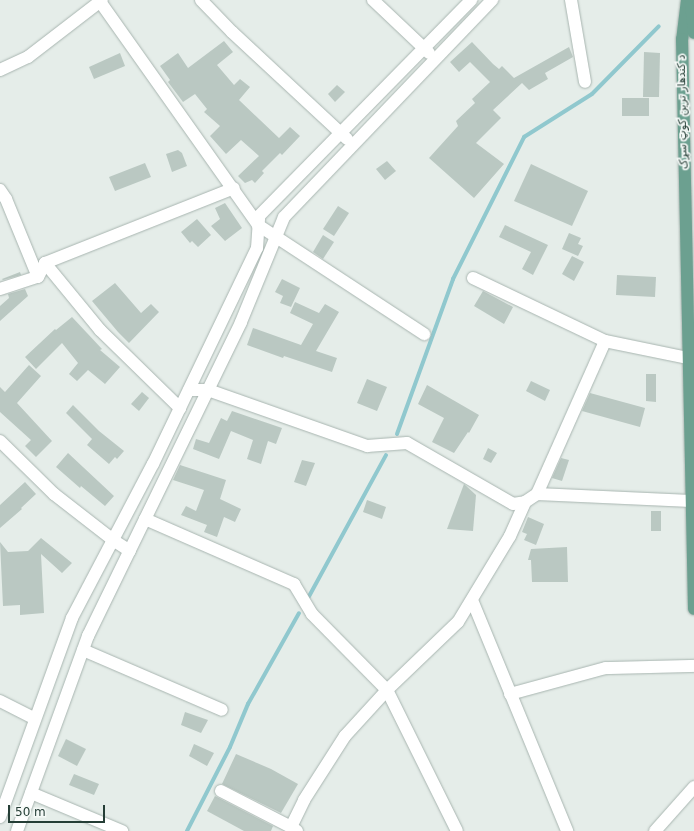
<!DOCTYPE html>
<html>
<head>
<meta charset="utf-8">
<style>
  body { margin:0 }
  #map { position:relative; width:694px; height:831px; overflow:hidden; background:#e5ede9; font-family:"DejaVu Sans",Vazirmatn,sans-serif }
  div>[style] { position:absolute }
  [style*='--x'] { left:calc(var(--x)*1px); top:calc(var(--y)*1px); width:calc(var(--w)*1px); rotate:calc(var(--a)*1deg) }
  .stream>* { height:4px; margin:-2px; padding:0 2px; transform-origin:2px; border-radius:2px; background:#90c8ce }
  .building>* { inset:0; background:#bac8c2 }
  .roads { filter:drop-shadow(0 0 1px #a8b5b0) drop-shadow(0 0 1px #a8b5b0) }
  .minor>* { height:12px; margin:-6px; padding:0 6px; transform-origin:6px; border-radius:6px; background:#fff }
  .major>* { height:12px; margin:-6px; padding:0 6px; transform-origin:6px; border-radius:6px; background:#6ca090 }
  span { translate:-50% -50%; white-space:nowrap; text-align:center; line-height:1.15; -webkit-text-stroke:3.5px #f5f9f7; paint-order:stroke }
  .street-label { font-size:11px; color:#253e36 }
  .scale { position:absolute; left:8px; top:805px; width:97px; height:18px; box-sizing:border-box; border:2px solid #253e36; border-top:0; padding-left:5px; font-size:12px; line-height:14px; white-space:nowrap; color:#253e36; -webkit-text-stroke:3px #f5f9f7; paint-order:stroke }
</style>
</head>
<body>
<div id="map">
  <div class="stream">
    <div style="--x:397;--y:434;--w:165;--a:-70.1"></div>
    <div style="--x:453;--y:279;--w:159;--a:-63.4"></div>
    <div style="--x:524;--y:137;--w:80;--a:-32.3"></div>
    <div style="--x:592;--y:94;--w:95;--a:-45.4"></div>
    <div style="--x:307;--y:600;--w:165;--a:-61.4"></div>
    <div style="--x:187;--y:831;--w:94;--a:-62.9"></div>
    <div style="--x:230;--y:747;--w:47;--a:-67.3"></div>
    <div style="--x:248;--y:704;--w:104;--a:-60.7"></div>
  </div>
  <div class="building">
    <div style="clip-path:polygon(224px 41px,233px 52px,217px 65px,234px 85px,240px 79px,250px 87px,239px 100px,279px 138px,290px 127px,300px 136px,282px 155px,280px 153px,262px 171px,264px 173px,255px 183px,252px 180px,245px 183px,238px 176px,259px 156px,241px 140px,226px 154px,210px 136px,220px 126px,204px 112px,207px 109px,195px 94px,183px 102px,168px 82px,170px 80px,160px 66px,178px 53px,188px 68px)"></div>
    <div style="clip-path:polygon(472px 42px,493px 64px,499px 69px,502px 66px,514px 78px,569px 47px,573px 57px,545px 73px,548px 79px,529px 90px,522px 83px,493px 110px,501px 118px,476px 143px,504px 164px,474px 198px,429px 158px,458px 126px,456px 121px,475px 103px,472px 99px,490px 82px,470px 62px,459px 72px,450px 62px)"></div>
    <div style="clip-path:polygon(644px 52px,660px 53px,659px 97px,643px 97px)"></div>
    <div style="clip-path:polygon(120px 53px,125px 66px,94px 79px,89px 67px)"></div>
    <div style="clip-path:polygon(337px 85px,345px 92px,335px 102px,328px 94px)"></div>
    <div style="clip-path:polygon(622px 98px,649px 98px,649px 116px,622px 116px)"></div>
    <div style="clip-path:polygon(178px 150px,182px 153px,187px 166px,172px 172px,166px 154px)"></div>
    <div style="clip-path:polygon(387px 161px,396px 171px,385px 180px,376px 169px)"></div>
    <div style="clip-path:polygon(145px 163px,151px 177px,115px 191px,109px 177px)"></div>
    <div style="clip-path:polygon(531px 164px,588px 191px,572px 226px,514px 201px)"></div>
    <div style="clip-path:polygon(225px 203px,242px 228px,225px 241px,211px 226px,220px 219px,215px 208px)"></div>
    <div style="clip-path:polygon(338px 206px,349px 213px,334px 236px,323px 229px)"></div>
    <div style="clip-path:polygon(197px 219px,211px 235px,198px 247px,192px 241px,190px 243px,181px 232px)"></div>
    <div style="clip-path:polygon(505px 225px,548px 245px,533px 275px,522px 269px,531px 252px,499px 237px)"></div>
    <div style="clip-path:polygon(569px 233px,581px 238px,578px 244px,583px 246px,578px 256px,562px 249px)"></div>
    <div style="clip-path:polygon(323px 235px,334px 242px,323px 259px,313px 252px)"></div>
    <div style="clip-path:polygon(572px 256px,584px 262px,574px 281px,562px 274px)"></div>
    <div style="clip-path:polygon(20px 272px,21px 275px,3px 280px,2px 279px)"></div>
    <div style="clip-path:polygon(617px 275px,656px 277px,655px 297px,616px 295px)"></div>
    <div style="clip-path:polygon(282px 279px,300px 288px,291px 307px,280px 303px,283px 296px,275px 292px)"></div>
    <div style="clip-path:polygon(115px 283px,141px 313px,151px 304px,159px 312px,129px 343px,118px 332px,92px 301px)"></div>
    <div style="clip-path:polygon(25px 289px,28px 296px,0 321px,0 306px,9px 298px,8px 294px)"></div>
    <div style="clip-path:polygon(483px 291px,513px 307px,504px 324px,474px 306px)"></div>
    <div style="clip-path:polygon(295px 302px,319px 313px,325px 304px,339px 312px,316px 351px,337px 358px,332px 372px,284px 356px,283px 358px,247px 345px,253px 328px,301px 345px,313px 324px,290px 313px)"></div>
    <div style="clip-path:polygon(72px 317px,102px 349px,100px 350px,120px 367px,105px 384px,88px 370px,77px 381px,69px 374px,78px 363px,62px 343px,36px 369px,25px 357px,55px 329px,56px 330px)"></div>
    <div style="clip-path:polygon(29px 365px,41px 376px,17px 403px,52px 441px,36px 457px,25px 446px,31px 440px,0 412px,0 387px,5px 392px)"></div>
    <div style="clip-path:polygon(646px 374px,656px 374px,656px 402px,646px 401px)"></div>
    <div style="clip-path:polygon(367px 379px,387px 387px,377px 411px,357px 403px)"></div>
    <div style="clip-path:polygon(531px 381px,550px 390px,545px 401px,526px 391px)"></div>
    <div style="clip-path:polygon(427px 385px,479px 415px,469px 433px,468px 432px,454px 453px,432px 442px,444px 418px,418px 404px)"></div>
    <div style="clip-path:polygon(142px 392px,149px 398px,139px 411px,131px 404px)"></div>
    <div style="clip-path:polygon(590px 393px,645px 408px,640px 427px,582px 411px)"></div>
    <div style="clip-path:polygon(73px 405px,99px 431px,124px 451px,117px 459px,115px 457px,109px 464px,87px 445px,92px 439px,66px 413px)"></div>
    <div style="clip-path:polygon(232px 411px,282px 428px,276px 444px,268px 441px,261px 464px,247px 459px,253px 440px,231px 431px,219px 459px,193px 449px,196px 439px,209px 443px,221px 418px,227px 421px)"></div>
    <div style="clip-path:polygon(488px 448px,497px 453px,491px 463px,483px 459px)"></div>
    <div style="clip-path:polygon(68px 453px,114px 496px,105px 506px,81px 486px,80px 488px,56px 467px)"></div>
    <div style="clip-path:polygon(561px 458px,569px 460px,562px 481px,552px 478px)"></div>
    <div style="clip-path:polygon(302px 460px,315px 463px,306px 486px,294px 482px)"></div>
    <div style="clip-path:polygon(180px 465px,226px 480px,220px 499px,241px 509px,235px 522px,224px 517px,217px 537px,204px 532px,207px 525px,181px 515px,186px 506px,196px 511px,204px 490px,173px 480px)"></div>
    <div style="clip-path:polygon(25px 482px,36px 494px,21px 508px,22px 509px,0 528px,0 505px)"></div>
    <div style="clip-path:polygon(464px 484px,476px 495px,473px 531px,447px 529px)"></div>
    <div style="clip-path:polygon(367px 500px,386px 507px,382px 519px,363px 512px)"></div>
    <div style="clip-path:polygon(651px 511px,661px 511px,661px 531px,651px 531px)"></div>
    <div style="clip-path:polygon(528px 517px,544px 524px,536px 545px,524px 540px,527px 534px,522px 532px)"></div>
    <div style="clip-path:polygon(41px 538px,72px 563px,62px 573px,41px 554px,44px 613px,20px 615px,20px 605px,3px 606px,0 542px,8px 552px,28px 551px)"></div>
    <div style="clip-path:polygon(567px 547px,568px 582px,532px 582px,531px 560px,528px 560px,531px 549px)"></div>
    <div style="clip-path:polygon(185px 712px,208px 720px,201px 733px,181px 725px)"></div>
    <div style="clip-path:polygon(66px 739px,86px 749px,77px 766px,58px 756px)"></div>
    <div style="clip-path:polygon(194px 744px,214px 753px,207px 766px,189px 756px)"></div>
    <div style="clip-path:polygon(236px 754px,271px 769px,298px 784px,281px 813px,222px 784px)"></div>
    <div style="clip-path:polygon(74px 774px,99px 784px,94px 795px,69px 785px)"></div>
    <div style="clip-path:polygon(215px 796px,273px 826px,271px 831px,244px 831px,207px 811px)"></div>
  </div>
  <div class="roads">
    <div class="minor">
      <div style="--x:201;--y:0;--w:45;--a:45.9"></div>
      <div style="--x:232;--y:32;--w:157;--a:42.9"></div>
      <div style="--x:373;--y:0;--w:77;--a:43.4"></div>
      <div style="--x:571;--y:0;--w:83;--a:80.3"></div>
      <div style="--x:101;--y:3;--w:272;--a:54.7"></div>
      <div style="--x:258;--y:225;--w:199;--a:33.3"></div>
      <div style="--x:0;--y:70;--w:31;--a:-25"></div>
      <div style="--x:28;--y:57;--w:93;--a:-37.6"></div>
      <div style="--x:0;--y:190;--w:11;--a:56"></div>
      <div style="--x:6;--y:199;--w:84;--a:67.7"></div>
      <div style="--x:45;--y:263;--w:87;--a:50.6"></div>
      <div style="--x:100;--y:330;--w:112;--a:44.3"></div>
      <div style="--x:473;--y:278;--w:146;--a:25.5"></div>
      <div style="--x:605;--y:341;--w:85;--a:11.6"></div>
      <div style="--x:0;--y:289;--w:40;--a:-18"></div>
      <div style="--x:38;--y:277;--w:16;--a:-63"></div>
      <div style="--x:45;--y:263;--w:203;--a:-21.6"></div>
      <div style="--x:189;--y:390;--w:19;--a:0"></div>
      <div style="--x:208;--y:390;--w:169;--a:19.4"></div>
      <div style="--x:367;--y:446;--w:40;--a:-4.3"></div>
      <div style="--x:407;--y:443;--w:122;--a:29.9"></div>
      <div style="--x:513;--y:504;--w:12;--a:-9"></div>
      <div style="--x:525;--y:502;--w:14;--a:-34"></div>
      <div style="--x:537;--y:494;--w:154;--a:2.6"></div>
      <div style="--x:0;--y:441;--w:76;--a:44.5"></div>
      <div style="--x:54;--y:494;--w:75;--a:37.9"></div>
      <div style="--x:113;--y:540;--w:20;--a:33"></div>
      <div style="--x:537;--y:494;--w:167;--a:-66"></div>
      <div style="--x:145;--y:519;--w:163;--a:23.6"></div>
      <div style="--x:294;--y:584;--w:35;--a:59"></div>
      <div style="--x:312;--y:614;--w:107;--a:45.4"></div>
      <div style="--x:387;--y:690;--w:157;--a:63.6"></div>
      <div style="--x:472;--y:600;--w:250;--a:67.6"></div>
      <div style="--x:83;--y:650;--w:151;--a:23.3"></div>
      <div style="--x:510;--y:694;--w:99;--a:-15.2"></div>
      <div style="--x:606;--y:668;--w:88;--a:-1.3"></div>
      <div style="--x:0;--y:701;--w:39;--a:27"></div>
      <div style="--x:221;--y:791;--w:79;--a:27.2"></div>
      <div style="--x:31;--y:793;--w:99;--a:22.7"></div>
      <div style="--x:0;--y:817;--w:212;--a:-70.1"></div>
      <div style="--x:72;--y:618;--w:174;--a:-62.3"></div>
      <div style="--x:153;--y:464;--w:240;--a:-64.3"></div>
      <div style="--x:257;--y:248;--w:32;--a:-86"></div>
      <div style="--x:259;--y:216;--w:303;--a:-45.5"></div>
      <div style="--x:17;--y:831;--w:208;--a:-70"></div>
      <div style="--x:88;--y:636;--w:349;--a:-64"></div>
      <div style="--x:241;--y:322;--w:113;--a:-67.7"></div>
      <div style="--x:284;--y:217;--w:301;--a:-46.2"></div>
      <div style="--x:297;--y:831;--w:7;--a:-146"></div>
      <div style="--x:291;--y:827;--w:30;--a:-64"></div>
      <div style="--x:304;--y:800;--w:76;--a:-57.4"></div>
      <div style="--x:345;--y:736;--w:62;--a:-47.6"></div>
      <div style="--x:387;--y:690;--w:98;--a:-43.8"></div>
      <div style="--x:458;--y:622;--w:100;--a:-58.8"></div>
      <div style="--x:510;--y:536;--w:37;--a:-66"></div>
      <div style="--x:655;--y:831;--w:59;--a:-48.4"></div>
    </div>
    <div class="major">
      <div style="--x:687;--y:0;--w:39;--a:97"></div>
      <div style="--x:682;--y:39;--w:570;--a:88.79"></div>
      <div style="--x:691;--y:4;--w:29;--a:84"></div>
    </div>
  </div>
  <div class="street-label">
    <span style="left:683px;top:112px;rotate:-91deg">د کندهار ترين کوټ سړک</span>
  </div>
  <div class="scale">50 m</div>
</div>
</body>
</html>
